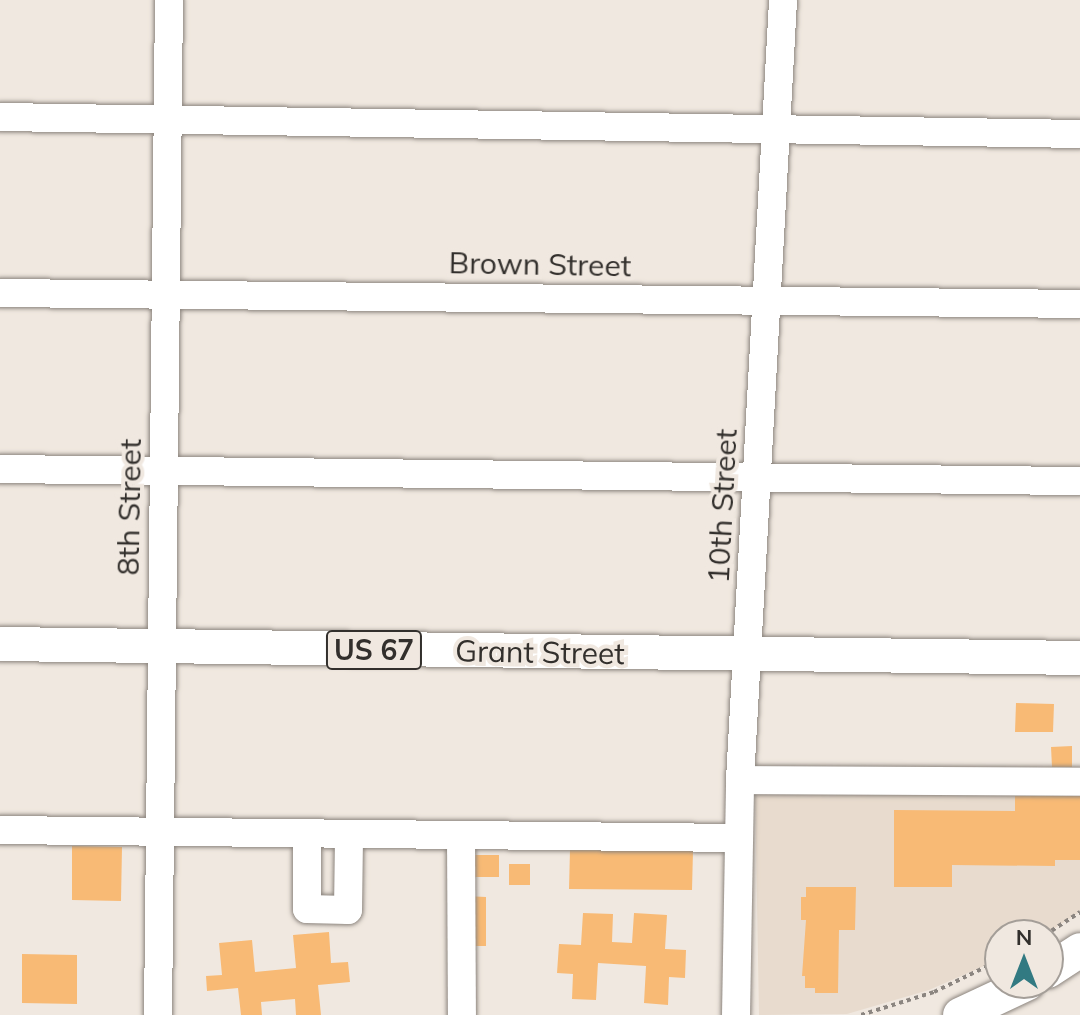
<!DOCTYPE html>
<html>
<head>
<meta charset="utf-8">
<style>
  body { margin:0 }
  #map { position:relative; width:1080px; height:1015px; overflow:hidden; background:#f0e8e0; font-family:Mulish,sans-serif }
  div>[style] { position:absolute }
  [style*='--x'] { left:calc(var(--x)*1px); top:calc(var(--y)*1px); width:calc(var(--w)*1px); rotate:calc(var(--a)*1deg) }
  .built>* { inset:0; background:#e8dbce }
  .building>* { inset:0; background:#f8ba75 }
  .path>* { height:4px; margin-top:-2px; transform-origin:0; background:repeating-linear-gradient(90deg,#8b8580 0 4px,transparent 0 8px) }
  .roads { filter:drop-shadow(0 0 2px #8c857e) drop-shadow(0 0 2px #8c857e) }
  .minor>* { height:28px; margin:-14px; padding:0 14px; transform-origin:14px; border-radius:14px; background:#fff }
  .major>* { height:34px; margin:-17px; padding:0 17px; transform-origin:17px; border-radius:17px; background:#fff }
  span { translate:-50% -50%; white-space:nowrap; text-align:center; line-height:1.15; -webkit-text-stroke:8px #f0e8e0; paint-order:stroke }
  .shield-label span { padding:2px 6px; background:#f0e8e0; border:2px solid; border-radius:6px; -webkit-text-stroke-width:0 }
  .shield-label { font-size:28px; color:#322f2c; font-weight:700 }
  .street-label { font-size:30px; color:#322f2c }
  .north { position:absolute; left:984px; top:919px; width:80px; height:80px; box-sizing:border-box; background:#f0e8e0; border:2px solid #a49e98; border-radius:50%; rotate:0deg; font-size:22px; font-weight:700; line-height:32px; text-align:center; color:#322f2c }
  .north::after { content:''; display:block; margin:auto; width:28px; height:36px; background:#327a82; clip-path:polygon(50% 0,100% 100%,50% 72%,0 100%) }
</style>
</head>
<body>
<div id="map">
  <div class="built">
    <div style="clip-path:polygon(755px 787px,1080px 791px,1080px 912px,1044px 935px,1000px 935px,1000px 959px,929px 990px,847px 1014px,759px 1015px)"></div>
  </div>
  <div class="building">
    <div style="clip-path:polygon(1016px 703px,1054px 704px,1053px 732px,1015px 732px)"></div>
    <div style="clip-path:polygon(1072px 746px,1072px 767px,1052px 767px,1051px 747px)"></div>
    <div style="clip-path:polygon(1015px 796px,1080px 796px,1080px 860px,1055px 860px,1055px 866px,952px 865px,952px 887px,894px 887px,894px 810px,1015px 811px)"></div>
    <div style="clip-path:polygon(72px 846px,122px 847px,121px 901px,72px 900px)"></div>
    <div style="clip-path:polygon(570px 850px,693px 851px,692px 890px,569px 889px)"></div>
    <div style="clip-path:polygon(475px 855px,499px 855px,499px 877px,475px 877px)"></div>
    <div style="clip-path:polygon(509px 864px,530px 864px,530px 885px,509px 885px)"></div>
    <div style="clip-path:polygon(806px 887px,856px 887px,855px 930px,839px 930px,838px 993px,815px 993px,815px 988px,805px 988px,805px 976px,802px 976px,806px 920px,801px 920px,801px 897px,806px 897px)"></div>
    <div style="clip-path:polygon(465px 896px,486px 897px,486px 946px,465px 946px)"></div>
    <div style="clip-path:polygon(583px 913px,613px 914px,612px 942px,632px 943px,634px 913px,667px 915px,665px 949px,686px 950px,685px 978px,669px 977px,668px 1005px,644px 1003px,646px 966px,598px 963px,596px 1000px,572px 999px,573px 974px,557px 973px,559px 944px,581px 945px)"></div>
    <div style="clip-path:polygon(329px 932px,331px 963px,348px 962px,350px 982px,318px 985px,321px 1015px,296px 1015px,295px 999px,261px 1002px,262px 1015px,241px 1015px,238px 988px,207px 991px,206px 976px,222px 975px,219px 943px,252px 940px,255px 972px,296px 968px,293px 935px)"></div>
    <div style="clip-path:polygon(22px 954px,77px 955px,77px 1004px,22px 1003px)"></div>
  </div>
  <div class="path">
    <div style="--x:1045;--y:935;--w:42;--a:-33.3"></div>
    <div style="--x:861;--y:1015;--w:77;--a:-17.5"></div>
    <div style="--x:934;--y:992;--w:73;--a:-25.9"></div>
  </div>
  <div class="roads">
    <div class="minor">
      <div style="--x:0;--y:117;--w:1080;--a:0.9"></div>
      <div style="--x:0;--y:293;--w:1080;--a:0.58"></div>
      <div style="--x:0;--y:469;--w:1080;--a:0.64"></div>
      <div style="--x:740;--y:780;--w:340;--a:0.3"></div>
      <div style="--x:0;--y:830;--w:739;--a:0.62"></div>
      <div style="--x:307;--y:834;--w:75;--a:90"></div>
      <div style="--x:307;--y:909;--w:41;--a:1.4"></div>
      <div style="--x:348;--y:910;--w:75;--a:-89.2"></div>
      <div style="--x:461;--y:836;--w:179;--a:89.7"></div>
      <div style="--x:158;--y:1015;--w:1015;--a:-89.38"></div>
      <div style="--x:736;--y:1015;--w:235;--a:-89"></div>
      <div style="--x:740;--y:780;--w:781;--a:-86.84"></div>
    </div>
    <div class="major">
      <div style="--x:0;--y:644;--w:1080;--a:0.74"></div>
      <div style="--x:1048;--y:971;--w:38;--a:-33"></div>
      <div style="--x:960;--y:1015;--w:75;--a:-25.2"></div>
    </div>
  </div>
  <div class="shield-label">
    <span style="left:374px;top:650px">US 67</span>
  </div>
  <div class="street-label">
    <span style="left:540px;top:264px;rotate:1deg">Brown Street</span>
    <span style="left:722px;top:506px;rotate:-87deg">10th Street</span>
    <span style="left:129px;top:507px;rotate:-89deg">8th Street</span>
    <span style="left:540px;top:652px;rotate:1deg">Grant Street</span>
  </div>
  <div class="north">N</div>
</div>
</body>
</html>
